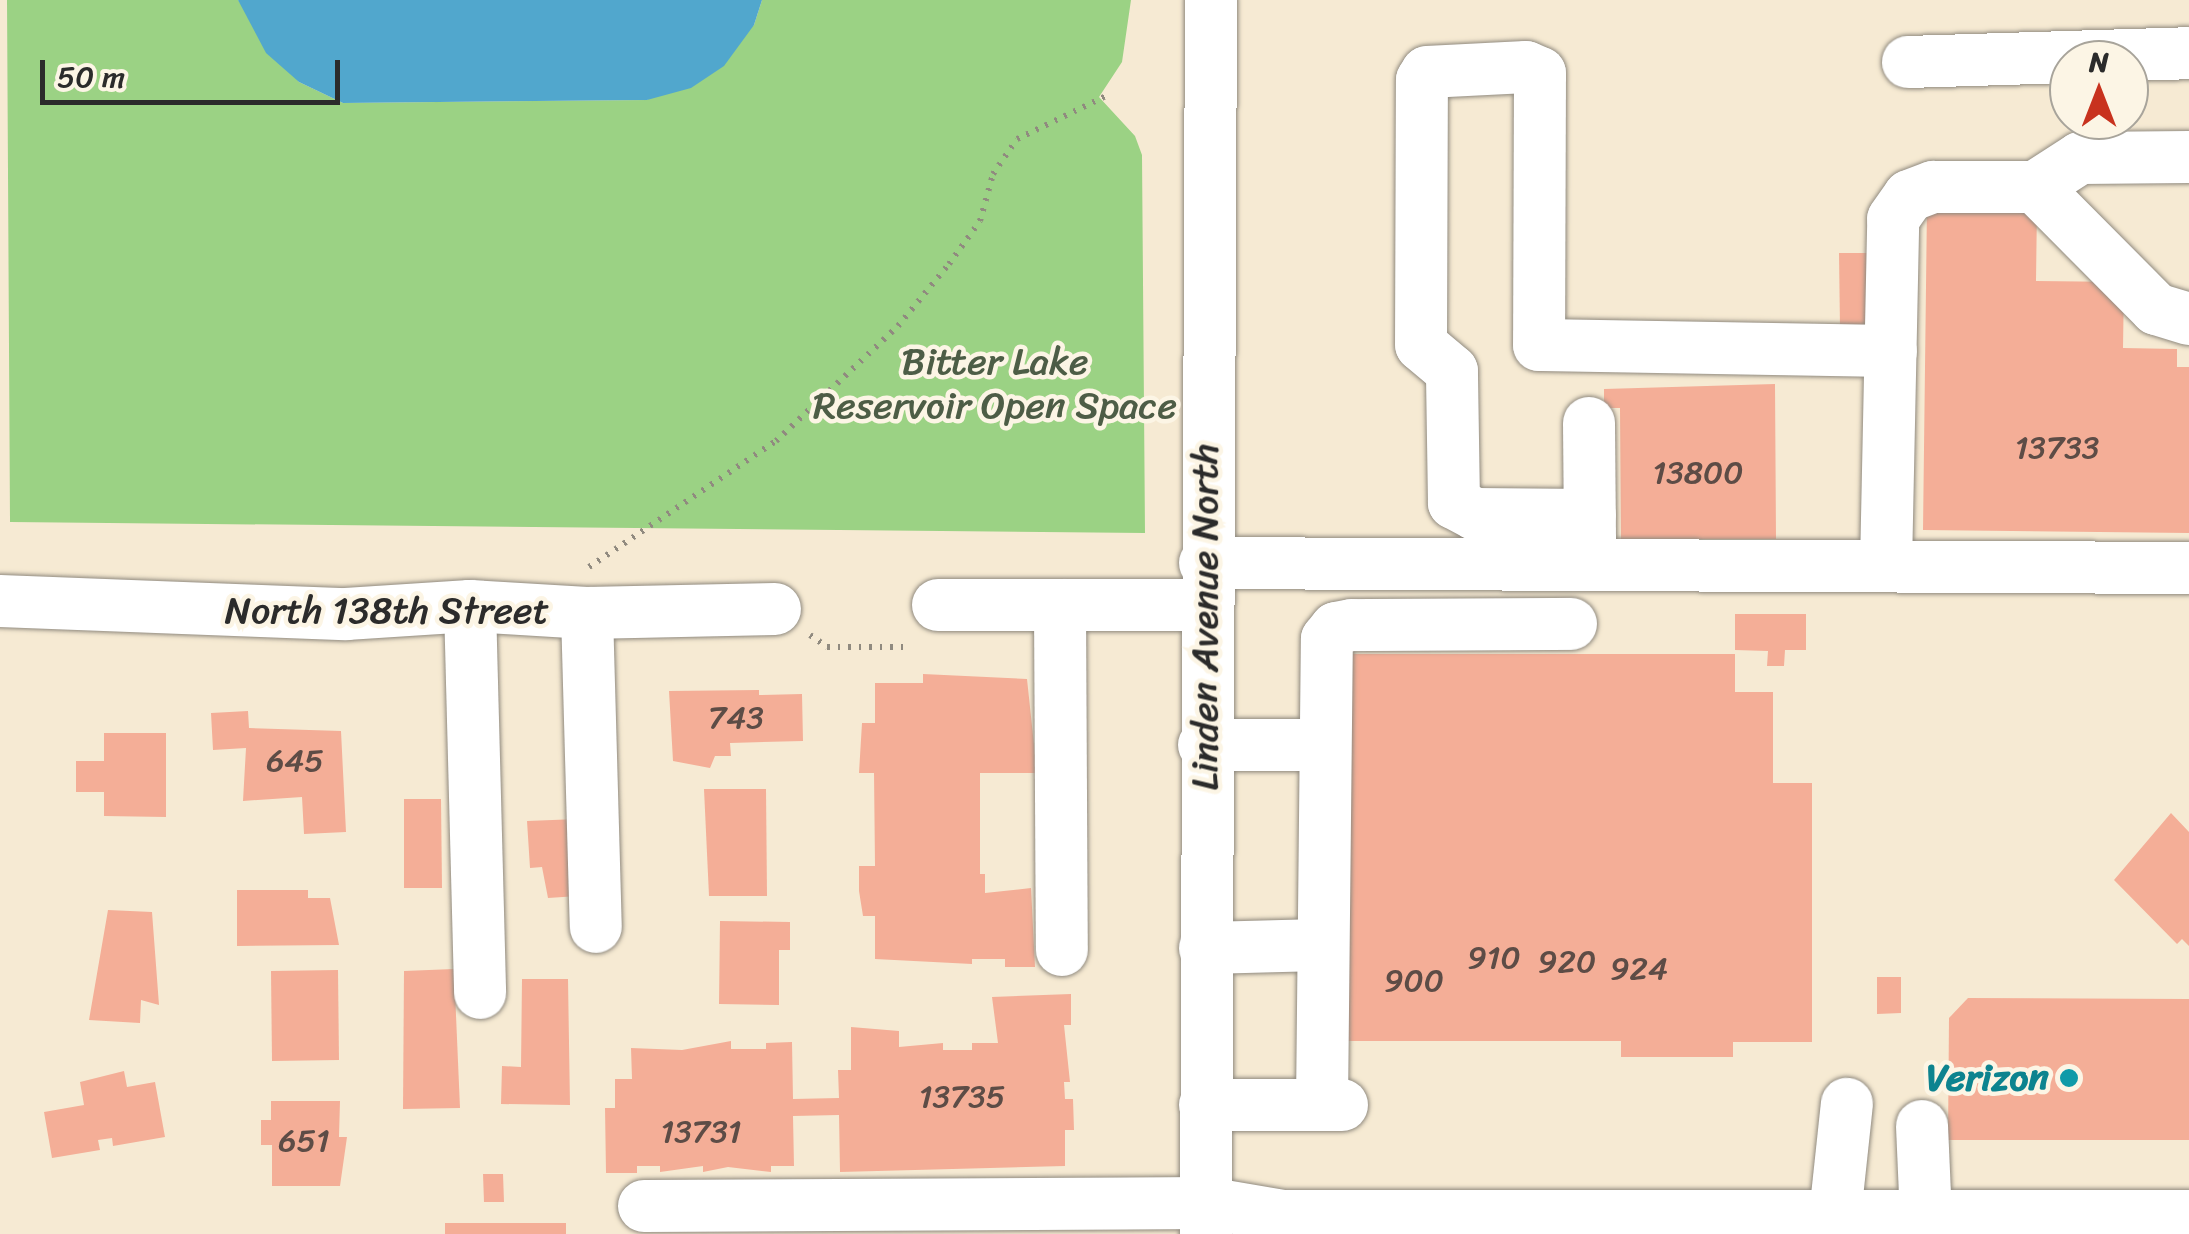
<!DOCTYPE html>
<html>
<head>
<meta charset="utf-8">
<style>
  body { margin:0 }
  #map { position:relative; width:2189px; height:1234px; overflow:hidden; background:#f6ead3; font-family:Sriracha,sans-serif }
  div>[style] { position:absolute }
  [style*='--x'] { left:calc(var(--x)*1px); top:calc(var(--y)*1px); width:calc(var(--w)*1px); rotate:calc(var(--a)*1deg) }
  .green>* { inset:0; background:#9bd284 }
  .water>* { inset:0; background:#51a7cd }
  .building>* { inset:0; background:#f4ae97 }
  .path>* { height:6px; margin-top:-3px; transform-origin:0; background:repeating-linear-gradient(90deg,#908a7f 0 2.5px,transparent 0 10.5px) }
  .roads { filter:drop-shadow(0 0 2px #908a7f) drop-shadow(0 0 2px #908a7f) }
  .minor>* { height:52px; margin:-26px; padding:0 26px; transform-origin:26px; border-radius:26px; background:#fff }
  .dots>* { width:28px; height:28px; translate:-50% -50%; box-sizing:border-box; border:5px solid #fcf5e5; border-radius:50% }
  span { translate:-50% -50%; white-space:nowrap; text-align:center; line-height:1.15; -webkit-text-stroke:9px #fcf5e5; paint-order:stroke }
  .number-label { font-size:32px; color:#5d4c46 }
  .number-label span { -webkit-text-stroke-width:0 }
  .park-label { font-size:38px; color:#4d5d46 }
  .street-label { font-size:38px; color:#2b2b2b }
  .culture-label { font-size:38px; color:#0d838f; font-weight:700 }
  .right { translate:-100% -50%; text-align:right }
  .north { position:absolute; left:2049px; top:40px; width:100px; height:100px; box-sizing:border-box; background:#fcf5e5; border:2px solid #a8a49b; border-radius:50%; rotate:0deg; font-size:28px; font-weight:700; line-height:40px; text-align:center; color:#2b2b2b }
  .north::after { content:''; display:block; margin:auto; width:35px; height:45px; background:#c8321e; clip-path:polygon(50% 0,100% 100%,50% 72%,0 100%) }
  .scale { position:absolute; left:40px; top:60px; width:300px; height:45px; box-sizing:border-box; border:5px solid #2b2b2b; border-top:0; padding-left:12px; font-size:30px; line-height:35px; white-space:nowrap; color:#2b2b2b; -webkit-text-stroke:8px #fcf5e5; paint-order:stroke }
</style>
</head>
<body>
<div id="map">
  <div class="green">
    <div style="clip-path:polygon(7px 0,238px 0,299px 82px,343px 103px,647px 100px,754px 25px,762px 0,1131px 0,1122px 62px,1099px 97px,1135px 136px,1142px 155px,1145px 533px,10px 522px)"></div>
  </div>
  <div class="water">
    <div style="clip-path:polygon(238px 0,762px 0,754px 25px,724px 66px,691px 88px,647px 100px,343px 103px,299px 82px,266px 53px)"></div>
  </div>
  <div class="building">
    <div style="clip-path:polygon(1927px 205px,2037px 206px,2036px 281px,2124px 282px,2123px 348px,2177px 349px,2177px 367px,2189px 367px,2189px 533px,1923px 530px)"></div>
    <div style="clip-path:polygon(1839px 253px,1876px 253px,1876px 328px,1840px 328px)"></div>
    <div style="clip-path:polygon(1775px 384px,1776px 539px,1621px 539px,1620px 408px,1604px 408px,1604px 389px)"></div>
    <div style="clip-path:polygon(1735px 614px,1806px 614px,1806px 650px,1785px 650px,1784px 666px,1767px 666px,1768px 651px,1735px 650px)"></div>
    <div style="clip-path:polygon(1347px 654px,1735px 654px,1735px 692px,1773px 692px,1773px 783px,1812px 783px,1812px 1042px,1733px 1042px,1733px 1057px,1621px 1057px,1621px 1041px,1347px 1041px)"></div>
    <div style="clip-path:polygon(923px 674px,1027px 679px,1037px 773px,980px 773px,980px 874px,985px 874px,985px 893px,1031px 888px,1035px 967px,1005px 967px,1005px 959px,972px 959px,972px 964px,875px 959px,875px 916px,863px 916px,859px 891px,859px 866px,875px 866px,874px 773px,859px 773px,862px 723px,875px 723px,875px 683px,923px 683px)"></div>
    <div style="clip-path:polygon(759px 690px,759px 695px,802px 694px,803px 741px,730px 743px,731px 756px,715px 756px,710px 768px,673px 761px,669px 691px)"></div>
    <div style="clip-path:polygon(248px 711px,249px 728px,341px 731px,346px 832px,304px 834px,302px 797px,243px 801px,246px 748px,213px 750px,211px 713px)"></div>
    <div style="clip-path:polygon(104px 733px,166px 733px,166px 817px,104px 816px,104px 792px,76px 792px,76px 761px,104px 761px)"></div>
    <div style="clip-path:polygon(704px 789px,766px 789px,767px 896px,709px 896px)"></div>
    <div style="clip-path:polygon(404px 799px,441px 799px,442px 888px,404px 888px)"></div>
    <div style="clip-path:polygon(2171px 813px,2189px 832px,2189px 946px,2182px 939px,2177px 944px,2114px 880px)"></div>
    <div style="clip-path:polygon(578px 819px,578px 896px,548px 898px,542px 867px,530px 868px,527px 821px)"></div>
    <div style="clip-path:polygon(237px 890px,308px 890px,308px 898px,330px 898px,339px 945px,237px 946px)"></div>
    <div style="clip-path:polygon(108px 910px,152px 912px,159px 1005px,141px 1000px,140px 1023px,89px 1020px)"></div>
    <div style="clip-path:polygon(720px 921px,790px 922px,790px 950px,779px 950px,779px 1005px,719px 1004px)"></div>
    <div style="clip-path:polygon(454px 969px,460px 1108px,403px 1109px,404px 971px)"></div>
    <div style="clip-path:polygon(338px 970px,339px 1060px,272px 1061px,271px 971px)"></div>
    <div style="clip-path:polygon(1877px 977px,1901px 977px,1901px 1013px,1877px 1014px)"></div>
    <div style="clip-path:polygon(522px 979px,568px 979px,570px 1105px,501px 1104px,502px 1066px,521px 1067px)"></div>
    <div style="clip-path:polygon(1071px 994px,1071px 1025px,1064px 1025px,1070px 1082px,1064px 1082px,1065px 1099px,1073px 1099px,1074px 1130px,1065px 1130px,1065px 1166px,840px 1172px,839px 1115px,793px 1116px,794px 1166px,771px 1166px,771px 1172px,728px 1167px,703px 1172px,703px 1166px,660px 1172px,660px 1166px,637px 1166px,637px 1173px,606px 1173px,605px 1108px,615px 1108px,615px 1079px,632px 1079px,631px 1048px,682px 1050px,731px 1041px,731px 1049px,766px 1049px,766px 1043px,792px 1042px,793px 1099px,839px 1098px,838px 1070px,851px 1070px,851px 1027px,899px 1031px,899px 1047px,943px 1043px,943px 1050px,972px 1050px,972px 1043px,998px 1043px,992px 997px)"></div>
    <div style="clip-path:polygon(1968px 998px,2189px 999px,2189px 1140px,1948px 1140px,1949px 1018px)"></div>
    <div style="clip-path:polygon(124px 1071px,127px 1087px,155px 1082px,165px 1137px,113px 1146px,112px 1138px,98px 1140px,100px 1150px,52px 1158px,44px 1112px,84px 1105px,80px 1082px)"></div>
    <div style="clip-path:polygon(271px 1101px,340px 1101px,339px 1137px,347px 1137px,340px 1186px,272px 1186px,272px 1145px,261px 1145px,261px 1120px,271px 1120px)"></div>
    <div style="clip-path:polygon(483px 1174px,503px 1174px,504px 1202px,484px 1202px)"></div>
    <div style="clip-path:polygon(445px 1223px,566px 1223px,566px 1234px,445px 1234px)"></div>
  </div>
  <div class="path">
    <div style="--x:589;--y:567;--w:225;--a:-34"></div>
    <div style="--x:776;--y:441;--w:168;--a:-43.3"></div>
    <div style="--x:898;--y:326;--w:80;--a:-50.6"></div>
    <div style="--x:949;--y:264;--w:53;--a:-54.2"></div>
    <div style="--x:980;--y:221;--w:49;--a:-74.5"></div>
    <div style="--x:993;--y:174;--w:42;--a:-55.6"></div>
    <div style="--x:1017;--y:139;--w:99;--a:-25.8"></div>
    <div style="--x:810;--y:635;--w:21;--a:35"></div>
    <div style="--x:827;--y:647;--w:78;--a:0"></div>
  </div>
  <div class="roads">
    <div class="minor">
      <div style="--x:1908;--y:62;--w:281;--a:-1.8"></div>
      <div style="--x:2035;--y:187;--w:54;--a:-32.8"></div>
      <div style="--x:2080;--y:158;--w:109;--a:-0.5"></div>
      <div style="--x:1589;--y:423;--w:124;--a:89.5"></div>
      <div style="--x:1590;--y:515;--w:115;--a:-179.5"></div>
      <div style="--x:1475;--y:514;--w:24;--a:-152"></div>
      <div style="--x:1454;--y:503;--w:132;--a:-90.9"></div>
      <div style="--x:1452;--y:371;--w:40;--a:-140"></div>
      <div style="--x:1421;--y:345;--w:265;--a:-89.8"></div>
      <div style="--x:1422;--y:80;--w:9;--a:-58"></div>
      <div style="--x:1427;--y:72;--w:99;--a:-2.9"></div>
      <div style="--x:1526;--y:67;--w:15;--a:23"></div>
      <div style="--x:1540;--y:73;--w:272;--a:90.2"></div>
      <div style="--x:1539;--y:345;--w:352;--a:1"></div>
      <div style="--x:1205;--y:563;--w:984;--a:0.29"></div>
      <div style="--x:1886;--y:566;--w:347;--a:-88.8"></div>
      <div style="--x:1893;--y:219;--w:28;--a:-55"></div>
      <div style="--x:1909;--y:196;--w:26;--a:-21"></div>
      <div style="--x:1933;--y:187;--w:102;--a:0"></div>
      <div style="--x:2035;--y:187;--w:172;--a:45.2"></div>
      <div style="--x:2156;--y:309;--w:34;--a:17"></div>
      <div style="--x:0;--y:601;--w:346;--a:2.2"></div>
      <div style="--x:346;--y:614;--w:124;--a:-3.7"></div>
      <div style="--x:470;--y:606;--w:117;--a:3.4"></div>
      <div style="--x:587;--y:613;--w:188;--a:-1.2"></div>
      <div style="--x:938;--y:605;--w:266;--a:0"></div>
      <div style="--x:1060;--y:605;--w:345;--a:89.7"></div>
      <div style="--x:470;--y:606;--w:387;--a:88.5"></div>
      <div style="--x:587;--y:613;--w:314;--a:88.4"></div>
      <div style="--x:1204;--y:745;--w:119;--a:0"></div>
      <div style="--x:1205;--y:948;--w:117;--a:-1.5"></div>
      <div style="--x:1205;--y:1105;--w:137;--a:0"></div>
      <div style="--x:1322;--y:1105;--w:466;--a:-89.4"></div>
      <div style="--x:1327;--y:639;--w:14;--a:-51"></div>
      <div style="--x:1336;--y:628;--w:16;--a:-11"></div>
      <div style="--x:1352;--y:625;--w:219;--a:-0.3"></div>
      <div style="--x:1922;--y:1126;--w:90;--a:87.5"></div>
      <div style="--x:644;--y:1206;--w:562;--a:-0.31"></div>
      <div style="--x:1206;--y:1203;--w:79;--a:9.5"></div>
      <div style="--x:1284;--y:1216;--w:905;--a:0"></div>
      <div style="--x:1206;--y:1234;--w:1234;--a:-89.77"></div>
      <div style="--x:1833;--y:1234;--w:131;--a:-83.9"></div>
    </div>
  </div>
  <div class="dots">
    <div style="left:2069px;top:1078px;background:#0f9aa8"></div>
  </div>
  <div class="number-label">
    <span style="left:2057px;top:448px">13733</span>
    <span style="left:1698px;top:473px">13800</span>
    <span style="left:736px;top:718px">743</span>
    <span style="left:295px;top:761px">645</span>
    <span style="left:1494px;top:958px">910</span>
    <span style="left:1567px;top:962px">920</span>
    <span style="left:1639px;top:969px">924</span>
    <span style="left:1414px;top:981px">900</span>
    <span style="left:962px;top:1097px">13735</span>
    <span style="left:701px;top:1132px">13731</span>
    <span style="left:304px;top:1141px">651</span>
  </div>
  <div class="park-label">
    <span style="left:995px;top:384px">Bitter Lake<br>Reservoir Open Space</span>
  </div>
  <div class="street-label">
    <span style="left:387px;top:611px">North 138th Street</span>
    <span style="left:1205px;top:617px;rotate:-90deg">Linden Avenue North</span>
  </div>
  <div class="culture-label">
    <span class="right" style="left:2049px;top:1078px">Verizon</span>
  </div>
  <div class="north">N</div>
  <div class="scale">50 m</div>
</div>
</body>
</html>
